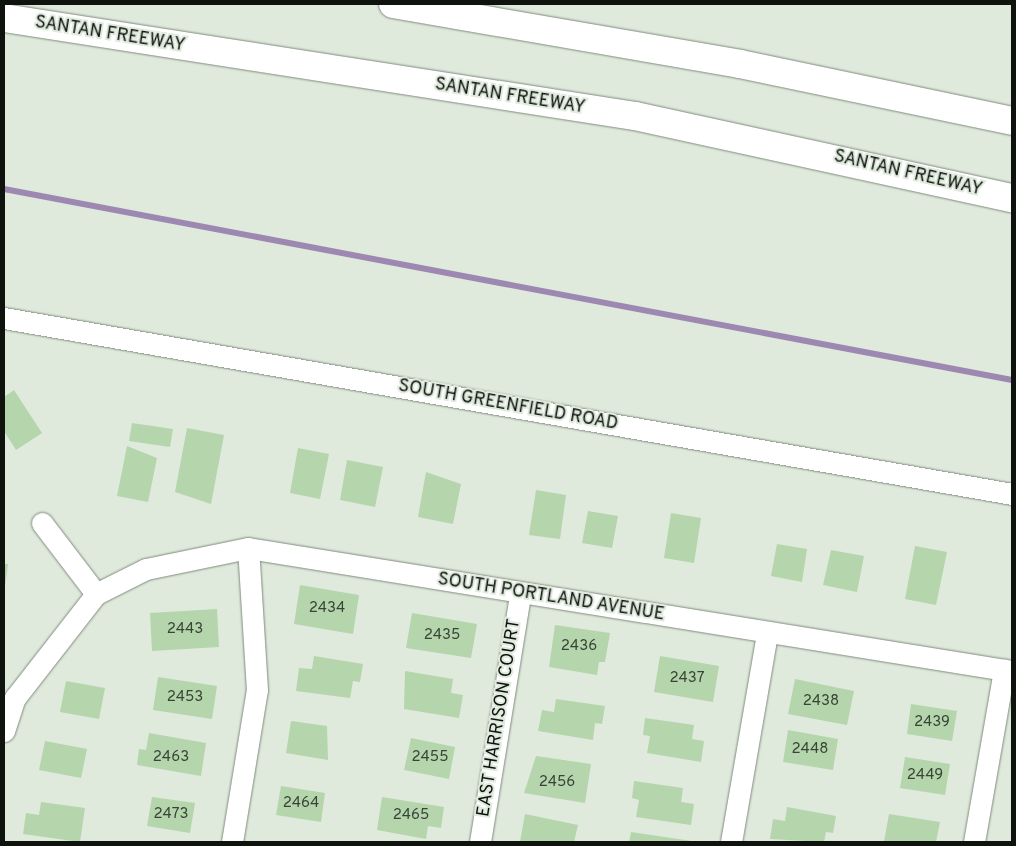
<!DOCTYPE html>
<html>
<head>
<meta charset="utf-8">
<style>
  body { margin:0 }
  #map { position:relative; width:1016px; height:846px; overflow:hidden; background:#dfeadd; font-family:Overpass,sans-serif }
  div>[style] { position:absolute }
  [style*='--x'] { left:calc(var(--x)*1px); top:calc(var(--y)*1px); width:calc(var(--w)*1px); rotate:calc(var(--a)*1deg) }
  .stream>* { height:6px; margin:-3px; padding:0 3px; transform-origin:3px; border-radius:3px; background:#9d88b2 }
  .building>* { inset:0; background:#b5d5ad }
  .roads { filter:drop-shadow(0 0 1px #818b7f) drop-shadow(0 0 1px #818b7f) }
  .street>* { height:21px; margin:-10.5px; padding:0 10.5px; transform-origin:10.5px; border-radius:10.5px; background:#fff }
  .highway>* { height:28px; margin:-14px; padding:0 14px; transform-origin:14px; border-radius:14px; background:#fff }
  span { translate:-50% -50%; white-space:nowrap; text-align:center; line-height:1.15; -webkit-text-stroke:4px #dfeadd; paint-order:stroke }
  .number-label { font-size:15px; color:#384436 }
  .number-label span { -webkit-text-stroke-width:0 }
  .street-label { font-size:18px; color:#0f130e }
  .frame { position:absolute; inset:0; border:5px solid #0f130e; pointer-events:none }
</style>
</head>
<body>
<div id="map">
  <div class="stream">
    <div style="--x:4;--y:189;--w:1026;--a:10.73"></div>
  </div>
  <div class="building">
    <div style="clip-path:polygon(14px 390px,42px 433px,16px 450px,4px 431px,4px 397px)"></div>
    <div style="clip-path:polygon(132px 423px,173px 429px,170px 447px,129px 441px)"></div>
    <div style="clip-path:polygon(187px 428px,224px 435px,211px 504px,175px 492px)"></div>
    <div style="clip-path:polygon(127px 446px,157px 458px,148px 502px,117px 496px)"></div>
    <div style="clip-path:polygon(298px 448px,329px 454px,320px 499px,290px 493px)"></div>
    <div style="clip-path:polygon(347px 460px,383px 467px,375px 507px,340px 500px)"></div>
    <div style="clip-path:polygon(426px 472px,461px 484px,453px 524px,418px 517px)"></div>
    <div style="clip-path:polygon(536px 490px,566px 495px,560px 539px,529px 535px)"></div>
    <div style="clip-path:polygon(588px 511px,618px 516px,612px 548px,582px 543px)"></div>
    <div style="clip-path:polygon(671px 513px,701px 518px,694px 563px,664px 558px)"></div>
    <div style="clip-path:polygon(777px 544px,807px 549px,802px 582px,771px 576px)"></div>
    <div style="clip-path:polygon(915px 546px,947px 552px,936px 605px,905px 599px)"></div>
    <div style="clip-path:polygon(831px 550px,864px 556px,857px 592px,823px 585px)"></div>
    <div style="clip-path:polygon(4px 564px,8px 564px,5px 586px,4px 586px)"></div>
    <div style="clip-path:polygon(300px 585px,359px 595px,353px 634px,294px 624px)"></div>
    <div style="clip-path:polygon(217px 609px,219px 647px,152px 651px,150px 613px)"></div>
    <div style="clip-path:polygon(412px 613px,477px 624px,471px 658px,406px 648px)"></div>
    <div style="clip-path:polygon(555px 625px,610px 633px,605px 662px,599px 662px,597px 675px,549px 667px)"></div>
    <div style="clip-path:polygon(314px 656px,363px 664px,360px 682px,353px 681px,350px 698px,296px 691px,299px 668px,312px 669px)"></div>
    <div style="clip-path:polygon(660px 656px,719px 666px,713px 702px,654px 692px)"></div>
    <div style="clip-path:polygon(405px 671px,453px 679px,451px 693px,463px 695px,459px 718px,404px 709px)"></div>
    <div style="clip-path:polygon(158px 677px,217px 686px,212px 719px,153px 710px)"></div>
    <div style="clip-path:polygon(795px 679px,854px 691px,847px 725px,788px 714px)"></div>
    <div style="clip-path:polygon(66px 681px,105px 688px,99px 719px,60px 712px)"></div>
    <div style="clip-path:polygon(556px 699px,605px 706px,602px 724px,595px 723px,593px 740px,538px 731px,542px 710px,554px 712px)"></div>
    <div style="clip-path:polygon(911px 704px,957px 711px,952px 741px,907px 734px)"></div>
    <div style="clip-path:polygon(645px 718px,694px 725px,692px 739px,704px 741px,701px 762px,647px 753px,650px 736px,643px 735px)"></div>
    <div style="clip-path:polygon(291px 721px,327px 726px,328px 760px,286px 753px)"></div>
    <div style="clip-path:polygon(788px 730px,838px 739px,833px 770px,783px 762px)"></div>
    <div style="clip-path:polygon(149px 733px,206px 743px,201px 776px,137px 765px,139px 749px,146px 750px)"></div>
    <div style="clip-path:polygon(411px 738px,455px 747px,449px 779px,404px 770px)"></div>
    <div style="clip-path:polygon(45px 741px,87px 749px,81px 778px,39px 770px)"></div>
    <div style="clip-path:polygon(536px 756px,591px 764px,585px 803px,524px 793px)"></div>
    <div style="clip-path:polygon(905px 757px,950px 764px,945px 795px,900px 788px)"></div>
    <div style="clip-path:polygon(634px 781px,683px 788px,681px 802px,694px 804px,691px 825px,636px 817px,639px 800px,632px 798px)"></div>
    <div style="clip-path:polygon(281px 786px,325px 793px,321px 822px,276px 815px)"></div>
    <div style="clip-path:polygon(152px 797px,195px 803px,190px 833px,147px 826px)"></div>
    <div style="clip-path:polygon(382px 797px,444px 807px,441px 828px,428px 826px,426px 839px,377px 830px)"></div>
    <div style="clip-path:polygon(41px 802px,85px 808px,80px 842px,23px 834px,26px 813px,39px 815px)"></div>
    <div style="clip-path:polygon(787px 807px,836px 816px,833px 833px,826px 832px,824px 842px,770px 839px,773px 819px,785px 821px)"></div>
    <div style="clip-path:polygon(525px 814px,578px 825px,574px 842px,520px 842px)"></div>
    <div style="clip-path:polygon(889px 814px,940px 822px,936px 842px,884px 842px)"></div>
    <div style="clip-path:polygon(631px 832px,692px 841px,692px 842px,629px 842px)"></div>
  </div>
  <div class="roads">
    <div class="street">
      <div style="--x:4;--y:318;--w:1023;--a:9.9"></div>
      <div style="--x:42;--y:523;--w:89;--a:52.7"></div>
      <div style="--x:4;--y:731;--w:35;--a:-72"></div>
      <div style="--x:15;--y:698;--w:132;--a:-52.1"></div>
      <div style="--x:96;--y:594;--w:56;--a:-26.6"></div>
      <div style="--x:146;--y:569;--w:104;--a:-11.6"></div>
      <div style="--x:248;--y:548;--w:774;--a:9.15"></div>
      <div style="--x:232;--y:842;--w:154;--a:-80.7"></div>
      <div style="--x:257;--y:690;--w:142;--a:-93.6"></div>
      <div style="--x:480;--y:842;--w:251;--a:-80.8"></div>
      <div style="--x:731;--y:842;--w:212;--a:-80.2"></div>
      <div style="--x:974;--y:842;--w:175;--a:-80.1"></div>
    </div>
    <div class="highway">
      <div style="--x:393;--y:4;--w:352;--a:9.8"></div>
      <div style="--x:740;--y:64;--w:278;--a:11.8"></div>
      <div style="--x:4;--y:18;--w:639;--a:8.83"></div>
      <div style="--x:635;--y:116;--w:386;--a:12.3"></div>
    </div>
  </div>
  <div class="number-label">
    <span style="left:327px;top:609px">2434</span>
    <span style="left:185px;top:630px">2443</span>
    <span style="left:442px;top:636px">2435</span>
    <span style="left:579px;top:647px">2436</span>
    <span style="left:687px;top:679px">2437</span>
    <span style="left:185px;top:698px">2453</span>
    <span style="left:821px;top:702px">2438</span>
    <span style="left:932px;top:723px">2439</span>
    <span style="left:810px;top:750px">2448</span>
    <span style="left:171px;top:758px">2463</span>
    <span style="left:430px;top:758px">2455</span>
    <span style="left:925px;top:776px">2449</span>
    <span style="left:557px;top:783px">2456</span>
    <span style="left:301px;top:804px">2464</span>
    <span style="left:171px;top:815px">2473</span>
    <span style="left:411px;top:816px">2465</span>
  </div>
  <div class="street-label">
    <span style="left:110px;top:35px;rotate:9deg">SANTAN FREEWAY</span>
    <span style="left:510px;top:97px;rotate:9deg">SANTAN FREEWAY</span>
    <span style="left:908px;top:174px;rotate:13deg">SANTAN FREEWAY</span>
    <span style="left:508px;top:406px;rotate:10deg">SOUTH GREENFIELD ROAD</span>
    <span style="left:551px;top:598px;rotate:9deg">SOUTH PORTLAND AVENUE</span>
    <span style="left:500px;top:718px;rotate:-81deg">EAST HARRISON COURT</span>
  </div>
  <div class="frame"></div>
</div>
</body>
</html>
